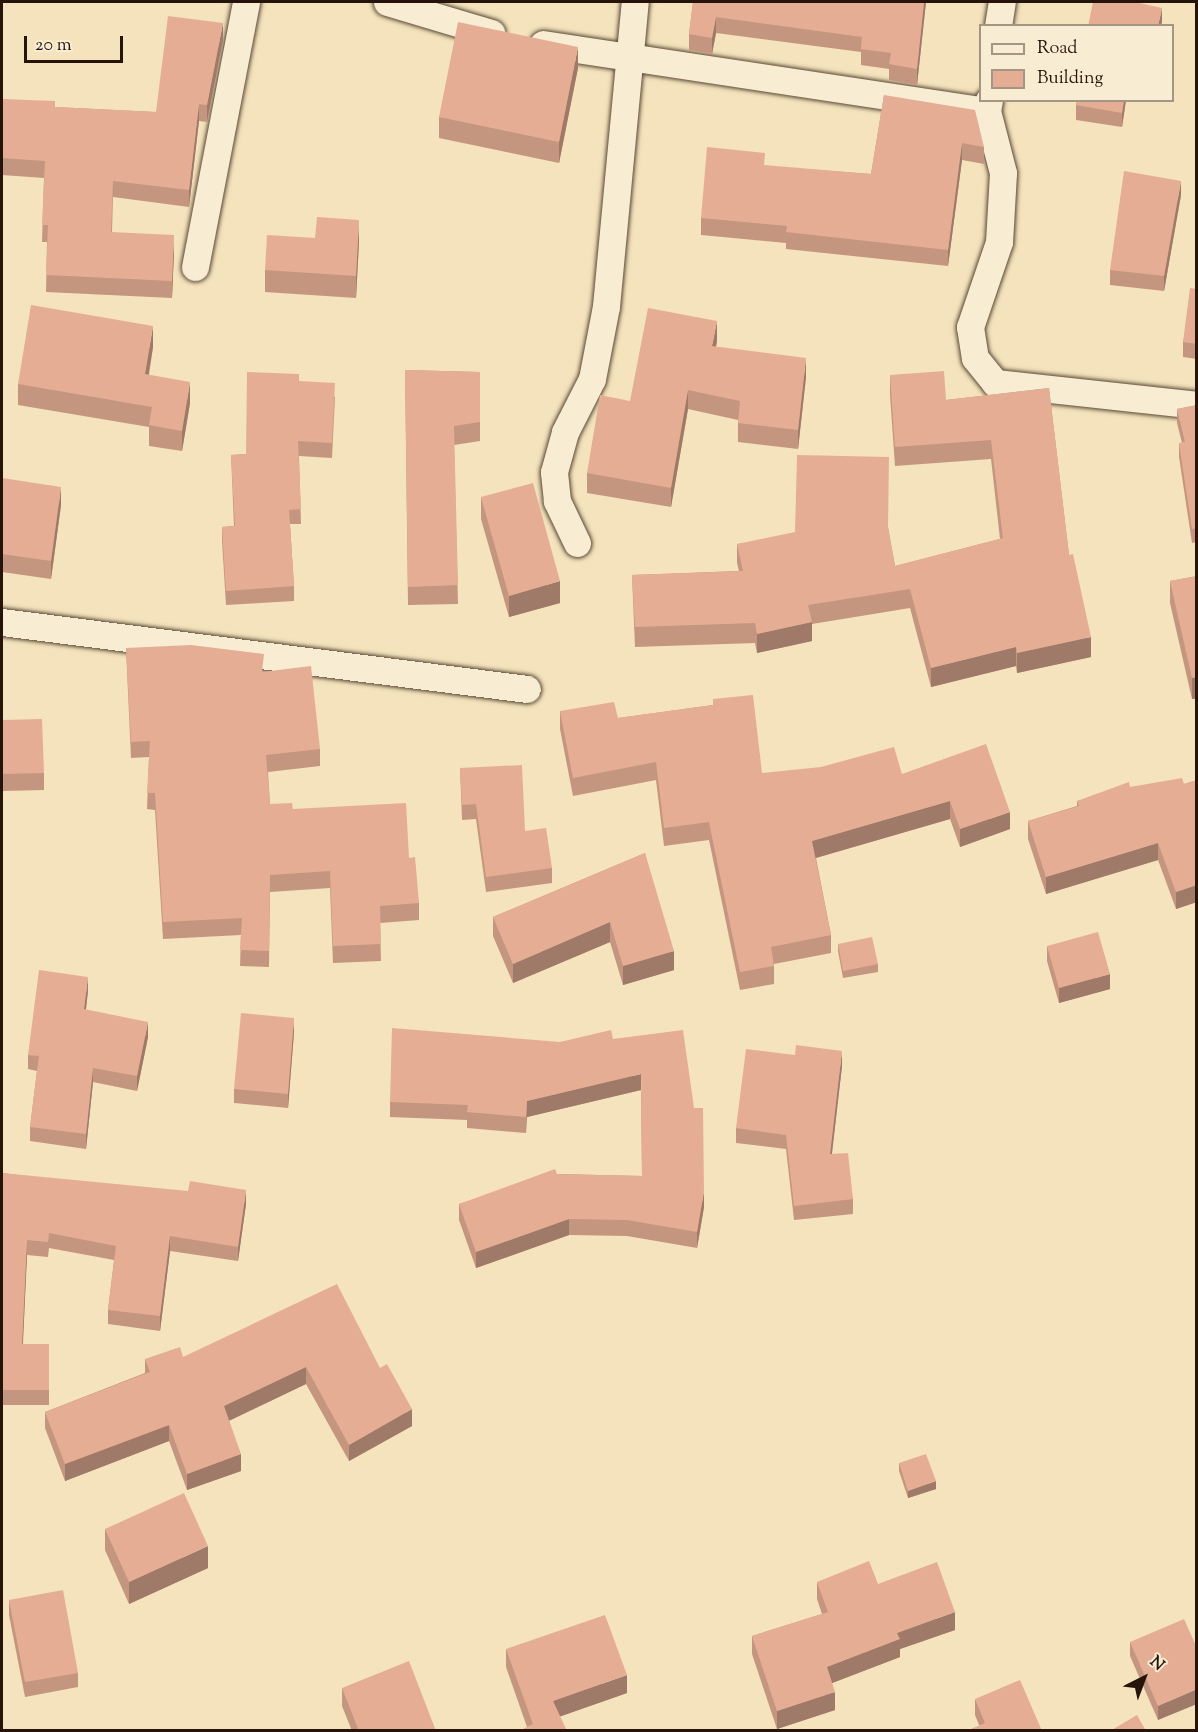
<!DOCTYPE html>
<html>
<head>
<meta charset="utf-8">
<style>
  body { margin:0 }
  #map { position:relative; width:1198px; height:1732px; overflow:hidden; background:#f4e3bc; font-family:"Sorts Mill Goudy",serif }
  div>[style] { position:absolute }
  [style*='--x'] { left:calc(var(--x)*1px); top:calc(var(--y)*1px); width:calc(var(--w)*1px); rotate:calc(var(--a)*1deg) }
  .roads { filter:drop-shadow(0 0 2px #5a4836) drop-shadow(0 0 2px #5a4836) }
  .minor>* { height:27px; margin:-13.5px; padding:0 13.5px; transform-origin:13.5px; border-radius:13.5px; background:#f8edd3 }
  .wall>* { inset:0; background:#c5967f }
  .shaded-wall>* { inset:0; background:#a07a68 }
  .building>* { inset:0; background:#e5ae94 }
  span { translate:-50% -50%; white-space:nowrap; text-align:center; line-height:1.15; -webkit-text-stroke:6px #f8edd3; paint-order:stroke }
  .frame { position:absolute; inset:0; border:3px solid #26140a; pointer-events:none }
  .legend { position:absolute; left:979px; top:24px; width:195px; height:78px; box-sizing:border-box; background:#f8edd3; border:2px solid #a49683; margin:0; padding:8px 10px; list-style:none; font-size:18px; color:#26140a }
  .legend li { display:flex; align-items:center; gap:12px; height:30px }
  .legend b { width:30px; border:2px solid #a49683 }
  .north { position:absolute; left:1114px; top:1648px; width:60px; height:60px; -webkit-text-stroke:4px #f8edd3; paint-order:stroke; rotate:42deg; font-size:16px; font-weight:700; line-height:24px; text-align:center; color:#26140a }
  .north::after { content:''; display:block; margin:auto; width:21px; height:27px; background:#26140a; clip-path:polygon(50% 0,100% 100%,50% 72%,0 100%) }
  .scale { position:absolute; left:24px; top:36px; width:99px; height:27px; box-sizing:border-box; border:3px solid #26140a; border-top:0; padding-left:8px; font-size:18px; line-height:21px; white-space:nowrap; color:#26140a; -webkit-text-stroke:4px #f8edd3; paint-order:stroke }
</style>
</head>
<body>
<div id="map">
  <div class="roads">
    <div class="minor">
      <div style="--x:387;--y:2;--w:109;--a:16.6"></div>
      <div style="--x:998;--y:26;--w:24;--a:-81"></div>
      <div style="--x:543;--y:44;--w:449;--a:8.6"></div>
      <div style="--x:989;--y:100;--w:11;--a:100"></div>
      <div style="--x:987;--y:111;--w:64;--a:75.5"></div>
      <div style="--x:1003;--y:173;--w:69;--a:93.3"></div>
      <div style="--x:999;--y:242;--w:90;--a:108.8"></div>
      <div style="--x:970;--y:327;--w:31;--a:81"></div>
      <div style="--x:975;--y:358;--w:32;--a:51"></div>
      <div style="--x:995;--y:383;--w:202;--a:6.2"></div>
      <div style="--x:195;--y:267;--w:270;--a:-79.1"></div>
      <div style="--x:577;--y:543;--w:47;--a:-115.5"></div>
      <div style="--x:557;--y:501;--w:29;--a:-96"></div>
      <div style="--x:554;--y:472;--w:41;--a:-74.6"></div>
      <div style="--x:565;--y:432;--w:59;--a:-63"></div>
      <div style="--x:592;--y:379;--w:74;--a:-79.1"></div>
      <div style="--x:606;--y:306;--w:305;--a:-84.6"></div>
      <div style="--x:2;--y:622;--w:529;--a:7.27"></div>
    </div>
  </div>
  <div class="wall">
    <div style="clip-path:polygon(693px 2px,926px 2px,917px 85px,889px 80px,889px 69px,861px 65px,861px 52px,716px 33px,712px 54px,689px 50px,689px 34px)"></div>
    <div style="clip-path:polygon(223px 40px,207px 122px,199px 121px,189px 207px,113px 197px,112px 232px,174px 252px,172px 298px,46px 292px,47px 242px,42px 242px,44px 178px,2px 175px,2px 99px,55px 107px,156px 112px)"></div>
    <div style="clip-path:polygon(578px 68px,559px 163px,439px 138px,439px 117px)"></div>
    <div style="clip-path:polygon(884px 95px,984px 147px,984px 164px,962px 160px,948px 266px,786px 249px,786px 243px,701px 235px,701px 218px,765px 166px,871px 174px)"></div>
    <div style="clip-path:polygon(1126px 100px,1122px 127px,1076px 120px,1076px 105px)"></div>
    <div style="clip-path:polygon(1181px 195px,1164px 291px,1110px 285px,1110px 270px)"></div>
    <div style="clip-path:polygon(359px 241px,356px 298px,265px 292px,265px 270px)"></div>
    <div style="clip-path:polygon(1197px 289px,1197px 359px,1183px 357px,1183px 342px)"></div>
    <div style="clip-path:polygon(717px 341px,716px 347px,806px 377px,798px 449px,738px 442px,738px 420px,688px 409px,671px 507px,587px 493px,587px 473px,630px 401px)"></div>
    <div style="clip-path:polygon(153px 347px,149px 375px,190px 403px,182px 451px,149px 446px,149px 427px,18px 405px,18px 384px)"></div>
    <div style="clip-path:polygon(405px 370px,480px 372px,480px 441px,454px 445px,458px 604px,408px 605px)"></div>
    <div style="clip-path:polygon(890px 375px,946px 400px,1049px 388px,1069px 555px,1091px 657px,1017px 673px,1016px 666px,931px 687px,910px 608px,812px 624px,812px 641px,757px 653px,755px 643px,635px 647px,632px 575px,739px 571px,737px 563px,737px 544px,888px 528px,895px 566px,1000px 539px,991px 459px,895px 466px,890px 395px)"></div>
    <div style="clip-path:polygon(299px 381px,335px 397px,332px 458px,299px 456px,301px 524px,290px 524px,294px 586px,294px 601px,226px 605px,222px 541px,222px 527px,234px 526px,231px 455px,246px 454px)"></div>
    <div style="clip-path:polygon(1197px 405px,1197px 542px,1192px 543px,1179px 457px,1179px 443px,1182px 443px,1177px 423px,1177px 409px)"></div>
    <div style="clip-path:polygon(2px 478px,61px 505px,51px 579px,2px 572px)"></div>
    <div style="clip-path:polygon(481px 497px,560px 603px,509px 617px,481px 519px)"></div>
    <div style="clip-path:polygon(1197px 576px,1197px 698px,1192px 699px,1170px 603px,1170px 581px)"></div>
    <div style="clip-path:polygon(126px 648px,263px 672px,320px 749px,320px 766px,268px 772px,270px 804px,293px 809px,409px 858px,419px 903px,419px 920px,380px 923px,381px 961px,333px 963px,330px 888px,270px 892px,269px 967px,240px 966px,241px 935px,163px 939px,155px 810px,147px 809px,149px 757px,131px 758px)"></div>
    <div style="clip-path:polygon(713px 699px,762px 773px,902px 774px,1010px 829px,960px 847px,950px 819px,816px 858px,831px 935px,831px 953px,774px 964px,774px 984px,740px 990px,709px 840px,664px 846px,656px 780px,573px 796px,560px 729px,560px 711px,618px 718px,713px 705px)"></div>
    <div style="clip-path:polygon(2px 720px,44px 773px,44px 790px,2px 791px)"></div>
    <div style="clip-path:polygon(460px 768px,525px 831px,552px 868px,552px 883px,486px 892px,476px 819px,462px 820px)"></div>
    <div style="clip-path:polygon(1197px 780px,1197px 902px,1176px 909px,1158px 860px,1046px 894px,1028px 839px,1028px 821px,1077px 806px,1077px 801px,1130px 787px,1184px 784px)"></div>
    <div style="clip-path:polygon(645px 853px,674px 970px,623px 985px,610px 942px,513px 983px,493px 936px,493px 917px)"></div>
    <div style="clip-path:polygon(838px 944px,878px 964px,878px 972px,843px 978px,838px 951px)"></div>
    <div style="clip-path:polygon(1047px 946px,1110px 989px,1059px 1003px,1047px 961px)"></div>
    <div style="clip-path:polygon(88px 991px,86px 1010px,148px 1037px,137px 1091px,93px 1082px,86px 1149px,30px 1141px,30px 1127px,37px 1071px,28px 1069px,28px 1055px)"></div>
    <div style="clip-path:polygon(294px 1032px,288px 1108px,234px 1103px,234px 1089px)"></div>
    <div style="clip-path:polygon(613px 1039px,704px 1207px,697px 1248px,627px 1236px,569px 1235px,476px 1268px,459px 1220px,459px 1204px,557px 1174px,642px 1176px,641px 1090px,527px 1117px,526px 1133px,467px 1128px,467px 1120px,390px 1117px,390px 1102px,560px 1042px)"></div>
    <div style="clip-path:polygon(842px 1066px,832px 1154px,853px 1199px,853px 1214px,794px 1220px,786px 1149px,736px 1143px,736px 1128px)"></div>
    <div style="clip-path:polygon(2px 1173px,246px 1204px,238px 1261px,170px 1251px,160px 1331px,108px 1324px,108px 1310px,114px 1260px,49px 1248px,48px 1257px,27px 1255px,23px 1344px,49px 1344px,49px 1405px,2px 1405px)"></div>
    <div style="clip-path:polygon(183px 1357px,380px 1368px,412px 1426px,349px 1461px,306px 1384px,229px 1421px,241px 1471px,187px 1490px,169px 1441px,65px 1481px,45px 1428px,45px 1412px,145px 1373px,145px 1359px)"></div>
    <div style="clip-path:polygon(899px 1463px,936px 1489px,908px 1498px,899px 1471px)"></div>
    <div style="clip-path:polygon(105px 1529px,208px 1568px,129px 1604px,105px 1550px)"></div>
    <div style="clip-path:polygon(817px 1582px,878px 1584px,955px 1630px,900px 1649px,900px 1657px,832px 1683px,835px 1710px,777px 1729px,752px 1654px,752px 1636px,822px 1614px,817px 1599px)"></div>
    <div style="clip-path:polygon(9px 1600px,78px 1673px,78px 1687px,25px 1697px,9px 1615px)"></div>
    <div style="clip-path:polygon(1130px 1642px,1197px 1648px,1158px 1720px,1130px 1656px)"></div>
    <div style="clip-path:polygon(506px 1649px,627px 1693px,561px 1716px,527px 1727px,506px 1667px)"></div>
    <div style="clip-path:polygon(342px 1688px,436px 1731px,352px 1731px,342px 1706px)"></div>
    <div style="clip-path:polygon(975px 1699px,1042px 1731px,979px 1725px,975px 1715px)"></div>
  </div>
  <div class="shaded-wall">
    <div style="clip-path:polygon(924px 2px,926px 2px,917px 85px,917px 69px)"></div>
    <div style="clip-path:polygon(1162px 8px,1162px 22px,1161px 26px,1158px 26px)"></div>
    <div style="clip-path:polygon(716px 17px,716px 33px,712px 54px,712px 38px)"></div>
    <div style="clip-path:polygon(223px 23px,223px 40px,207px 122px,207px 105px)"></div>
    <div style="clip-path:polygon(578px 47px,578px 68px,559px 163px,559px 142px)"></div>
    <div style="clip-path:polygon(1124px 100px,1126px 100px,1122px 127px,1122px 113px)"></div>
    <div style="clip-path:polygon(199px 104px,199px 121px,189px 207px,189px 190px)"></div>
    <div style="clip-path:polygon(962px 143px,962px 160px,948px 266px,948px 250px)"></div>
    <div style="clip-path:polygon(1181px 181px,1181px 195px,1164px 291px,1164px 276px)"></div>
    <div style="clip-path:polygon(359px 220px,359px 241px,356px 298px,356px 276px)"></div>
    <div style="clip-path:polygon(174px 235px,174px 252px,172px 298px,172px 281px)"></div>
    <div style="clip-path:polygon(717px 321px,717px 341px,712px 366px,712px 346px)"></div>
    <div style="clip-path:polygon(153px 326px,153px 347px,145px 395px,145px 374px)"></div>
    <div style="clip-path:polygon(806px 358px,806px 377px,798px 449px,798px 430px)"></div>
    <div style="clip-path:polygon(190px 382px,190px 403px,182px 451px,182px 431px)"></div>
    <div style="clip-path:polygon(688px 390px,688px 409px,671px 507px,671px 488px)"></div>
    <div style="clip-path:polygon(61px 487px,61px 505px,51px 579px,51px 561px)"></div>
    <div style="clip-path:polygon(560px 581px,560px 603px,509px 617px,509px 596px)"></div>
    <div style="clip-path:polygon(812px 622px,812px 641px,757px 653px,757px 634px)"></div>
    <div style="clip-path:polygon(1091px 637px,1091px 657px,1017px 673px,1017px 653px)"></div>
    <div style="clip-path:polygon(1016px 647px,1016px 666px,931px 687px,931px 668px)"></div>
    <div style="clip-path:polygon(1197px 677px,1197px 698px,1192px 699px,1192px 678px)"></div>
    <div style="clip-path:polygon(950px 801px,950px 819px,812px 859px,812px 841px)"></div>
    <div style="clip-path:polygon(1010px 812px,1010px 829px,960px 847px,960px 829px)"></div>
    <div style="clip-path:polygon(1158px 843px,1158px 860px,1046px 894px,1046px 877px)"></div>
    <div style="clip-path:polygon(1197px 885px,1197px 902px,1176px 909px,1176px 892px)"></div>
    <div style="clip-path:polygon(610px 922px,610px 942px,513px 983px,513px 964px)"></div>
    <div style="clip-path:polygon(674px 951px,674px 970px,623px 985px,623px 966px)"></div>
    <div style="clip-path:polygon(1110px 974px,1110px 989px,1059px 1003px,1059px 988px)"></div>
    <div style="clip-path:polygon(88px 977px,88px 991px,84px 1024px,84px 1009px)"></div>
    <div style="clip-path:polygon(294px 1018px,294px 1032px,288px 1108px,288px 1094px)"></div>
    <div style="clip-path:polygon(148px 1022px,148px 1037px,137px 1091px,137px 1076px)"></div>
    <div style="clip-path:polygon(842px 1051px,842px 1066px,830px 1169px,830px 1154px)"></div>
    <div style="clip-path:polygon(93px 1068px,93px 1082px,86px 1149px,86px 1134px)"></div>
    <div style="clip-path:polygon(641px 1074px,641px 1090px,527px 1117px,526px 1133px,527px 1101px)"></div>
    <div style="clip-path:polygon(246px 1190px,246px 1204px,238px 1261px,238px 1247px)"></div>
    <div style="clip-path:polygon(704px 1191px,704px 1207px,697px 1248px,697px 1232px)"></div>
    <div style="clip-path:polygon(569px 1219px,569px 1235px,476px 1268px,476px 1252px)"></div>
    <div style="clip-path:polygon(170px 1236px,170px 1251px,160px 1331px,160px 1316px)"></div>
    <div style="clip-path:polygon(27px 1240px,27px 1255px,22px 1359px,22px 1344px)"></div>
    <div style="clip-path:polygon(306px 1367px,306px 1384px,224px 1423px,224px 1406px)"></div>
    <div style="clip-path:polygon(412px 1409px,412px 1426px,349px 1461px,349px 1445px)"></div>
    <div style="clip-path:polygon(169px 1425px,169px 1441px,65px 1481px,65px 1464px)"></div>
    <div style="clip-path:polygon(241px 1454px,241px 1471px,187px 1490px,187px 1474px)"></div>
    <div style="clip-path:polygon(936px 1481px,936px 1489px,908px 1498px,908px 1491px)"></div>
    <div style="clip-path:polygon(208px 1546px,208px 1568px,129px 1604px,129px 1582px)"></div>
    <div style="clip-path:polygon(955px 1612px,955px 1630px,900px 1649px,900px 1657px,827px 1685px,827px 1667px,897px 1633px)"></div>
    <div style="clip-path:polygon(627px 1675px,627px 1693px,553px 1719px,553px 1701px)"></div>
    <div style="clip-path:polygon(1197px 1689px,1197px 1704px,1158px 1720px,1158px 1706px)"></div>
    <div style="clip-path:polygon(835px 1692px,835px 1710px,777px 1729px,777px 1711px)"></div>
  </div>
  <div class="building">
    <div style="clip-path:polygon(693px 2px,924px 2px,917px 69px,889px 64px,891px 53px,861px 49px,862px 37px,716px 17px,712px 38px,689px 34px)"></div>
    <div style="clip-path:polygon(1093px 2px,1135px 2px,1162px 8px,1158px 26px,1088px 26px)"></div>
    <div style="clip-path:polygon(168px 16px,223px 23px,207px 105px,199px 104px,189px 190px,113px 181px,111px 232px,174px 235px,172px 281px,46px 275px,48px 225px,42px 225px,45px 161px,2px 158px,2px 99px,55px 101px,55px 107px,156px 112px)"></div>
    <div style="clip-path:polygon(458px 22px,578px 47px,559px 142px,439px 117px)"></div>
    <div style="clip-path:polygon(884px 95px,975px 110px,984px 147px,962px 143px,948px 250px,786px 232px,787px 226px,701px 218px,707px 147px,765px 153px,764px 165px,871px 174px)"></div>
    <div style="clip-path:polygon(1076px 100px,1124px 100px,1122px 113px,1076px 105px)"></div>
    <div style="clip-path:polygon(1124px 171px,1181px 181px,1164px 276px,1110px 270px)"></div>
    <div style="clip-path:polygon(317px 217px,359px 220px,356px 276px,265px 270px,267px 235px,315px 238px)"></div>
    <div style="clip-path:polygon(1190px 288px,1197px 289px,1197px 344px,1183px 342px)"></div>
    <div style="clip-path:polygon(31px 305px,153px 326px,145px 374px,190px 382px,182px 431px,149px 425px,152px 407px,18px 384px)"></div>
    <div style="clip-path:polygon(648px 308px,717px 321px,712px 346px,806px 358px,798px 430px,738px 423px,740px 401px,688px 390px,671px 488px,587px 473px,600px 395px,630px 401px)"></div>
    <div style="clip-path:polygon(405px 370px,480px 372px,480px 422px,454px 426px,458px 585px,408px 587px)"></div>
    <div style="clip-path:polygon(944px 371px,946px 400px,1049px 388px,1069px 555px,1073px 554px,1091px 637px,1017px 653px,1016px 647px,931px 668px,910px 589px,808px 605px,812px 622px,757px 634px,755px 623px,635px 627px,632px 575px,743px 571px,737px 544px,795px 532px,797px 455px,889px 457px,888px 526px,895px 566px,1003px 538px,991px 440px,895px 447px,890px 375px)"></div>
    <div style="clip-path:polygon(247px 372px,299px 374px,299px 381px,335px 383px,332px 443px,298px 441px,301px 509px,289px 510px,294px 586px,226px 591px,222px 527px,235px 526px,231px 455px,246px 454px)"></div>
    <div style="clip-path:polygon(1197px 405px,1197px 528px,1192px 529px,1179px 443px,1185px 442px,1177px 409px)"></div>
    <div style="clip-path:polygon(2px 478px,61px 487px,51px 561px,2px 554px)"></div>
    <div style="clip-path:polygon(533px 483px,560px 581px,509px 596px,481px 497px)"></div>
    <div style="clip-path:polygon(1197px 576px,1197px 677px,1192px 678px,1170px 581px)"></div>
    <div style="clip-path:polygon(191px 645px,264px 654px,262px 672px,311px 666px,320px 749px,266px 755px,270px 804px,292px 803px,293px 809px,406px 803px,409px 858px,415px 857px,419px 903px,380px 906px,381px 944px,333px 946px,330px 871px,270px 875px,269px 951px,240px 950px,242px 918px,163px 922px,155px 793px,147px 793px,150px 741px,131px 742px,126px 648px)"></div>
    <div style="clip-path:polygon(753px 695px,762px 773px,821px 767px,894px 747px,902px 774px,986px 744px,1010px 812px,960px 829px,950px 801px,812px 841px,831px 935px,771px 947px,774px 966px,740px 972px,709px 822px,664px 828px,656px 762px,573px 778px,560px 711px,614px 702px,618px 718px,713px 705px,713px 699px)"></div>
    <div style="clip-path:polygon(42px 719px,44px 773px,2px 774px,2px 720px)"></div>
    <div style="clip-path:polygon(522px 765px,525px 831px,546px 828px,552px 868px,486px 877px,476px 804px,462px 805px,460px 768px)"></div>
    <div style="clip-path:polygon(1182px 778px,1184px 784px,1197px 780px,1197px 885px,1176px 892px,1158px 843px,1046px 877px,1028px 821px,1079px 806px,1077px 801px,1129px 782px,1130px 787px)"></div>
    <div style="clip-path:polygon(645px 853px,674px 951px,623px 966px,610px 922px,513px 964px,493px 917px)"></div>
    <div style="clip-path:polygon(1098px 932px,1110px 974px,1059px 988px,1047px 946px)"></div>
    <div style="clip-path:polygon(872px 937px,878px 964px,843px 971px,838px 944px)"></div>
    <div style="clip-path:polygon(39px 970px,88px 977px,84px 1009px,148px 1022px,137px 1076px,93px 1068px,86px 1134px,30px 1127px,39px 1056px,28px 1055px)"></div>
    <div style="clip-path:polygon(241px 1013px,294px 1018px,288px 1094px,234px 1089px)"></div>
    <div style="clip-path:polygon(392px 1028px,560px 1042px,611px 1030px,613px 1039px,683px 1030px,694px 1108px,703px 1108px,704px 1191px,697px 1232px,627px 1220px,569px 1219px,476px 1252px,459px 1204px,555px 1169px,557px 1174px,642px 1176px,641px 1074px,527px 1101px,526px 1117px,467px 1112px,468px 1105px,390px 1102px)"></div>
    <div style="clip-path:polygon(796px 1045px,842px 1051px,830px 1154px,848px 1153px,853px 1199px,794px 1206px,786px 1135px,736px 1128px,746px 1049px,795px 1055px)"></div>
    <div style="clip-path:polygon(2px 1173px,188px 1191px,190px 1181px,246px 1190px,238px 1247px,170px 1236px,160px 1316px,108px 1310px,116px 1246px,49px 1233px,48px 1242px,27px 1240px,22px 1344px,49px 1344px,49px 1390px,2px 1390px)"></div>
    <div style="clip-path:polygon(337px 1284px,380px 1368px,387px 1364px,412px 1409px,349px 1445px,306px 1367px,224px 1406px,241px 1454px,187px 1474px,169px 1425px,65px 1464px,45px 1412px,150px 1372px,145px 1359px,180px 1347px,183px 1357px)"></div>
    <div style="clip-path:polygon(926px 1454px,936px 1481px,908px 1491px,899px 1463px)"></div>
    <div style="clip-path:polygon(184px 1493px,208px 1546px,129px 1582px,105px 1529px)"></div>
    <div style="clip-path:polygon(869px 1561px,878px 1584px,937px 1562px,955px 1612px,897px 1633px,900px 1639px,827px 1667px,835px 1692px,777px 1711px,752px 1636px,828px 1612px,817px 1582px)"></div>
    <div style="clip-path:polygon(63px 1590px,78px 1673px,25px 1682px,9px 1600px)"></div>
    <div style="clip-path:polygon(605px 1615px,627px 1675px,553px 1701px,567px 1731px,519px 1731px,533px 1724px,506px 1649px)"></div>
    <div style="clip-path:polygon(1184px 1619px,1197px 1648px,1197px 1689px,1158px 1706px,1130px 1642px)"></div>
    <div style="clip-path:polygon(409px 1661px,436px 1731px,359px 1731px,342px 1688px)"></div>
    <div style="clip-path:polygon(1020px 1680px,1042px 1731px,966px 1731px,985px 1723px,975px 1699px)"></div>
    <div style="clip-path:polygon(1137px 1715px,1146px 1731px,1110px 1731px)"></div>
  </div>
  <div class="frame"></div>
  <ul class="legend">
  <li><b style="height:8px;background:#f8edd3"></b>Road</li>
  <li><b style="height:16px;background:#e5ae94"></b>Building</li>
  </ul>
  <div class="north">N</div>
  <div class="scale">20 m</div>
</div>
</body>
</html>
